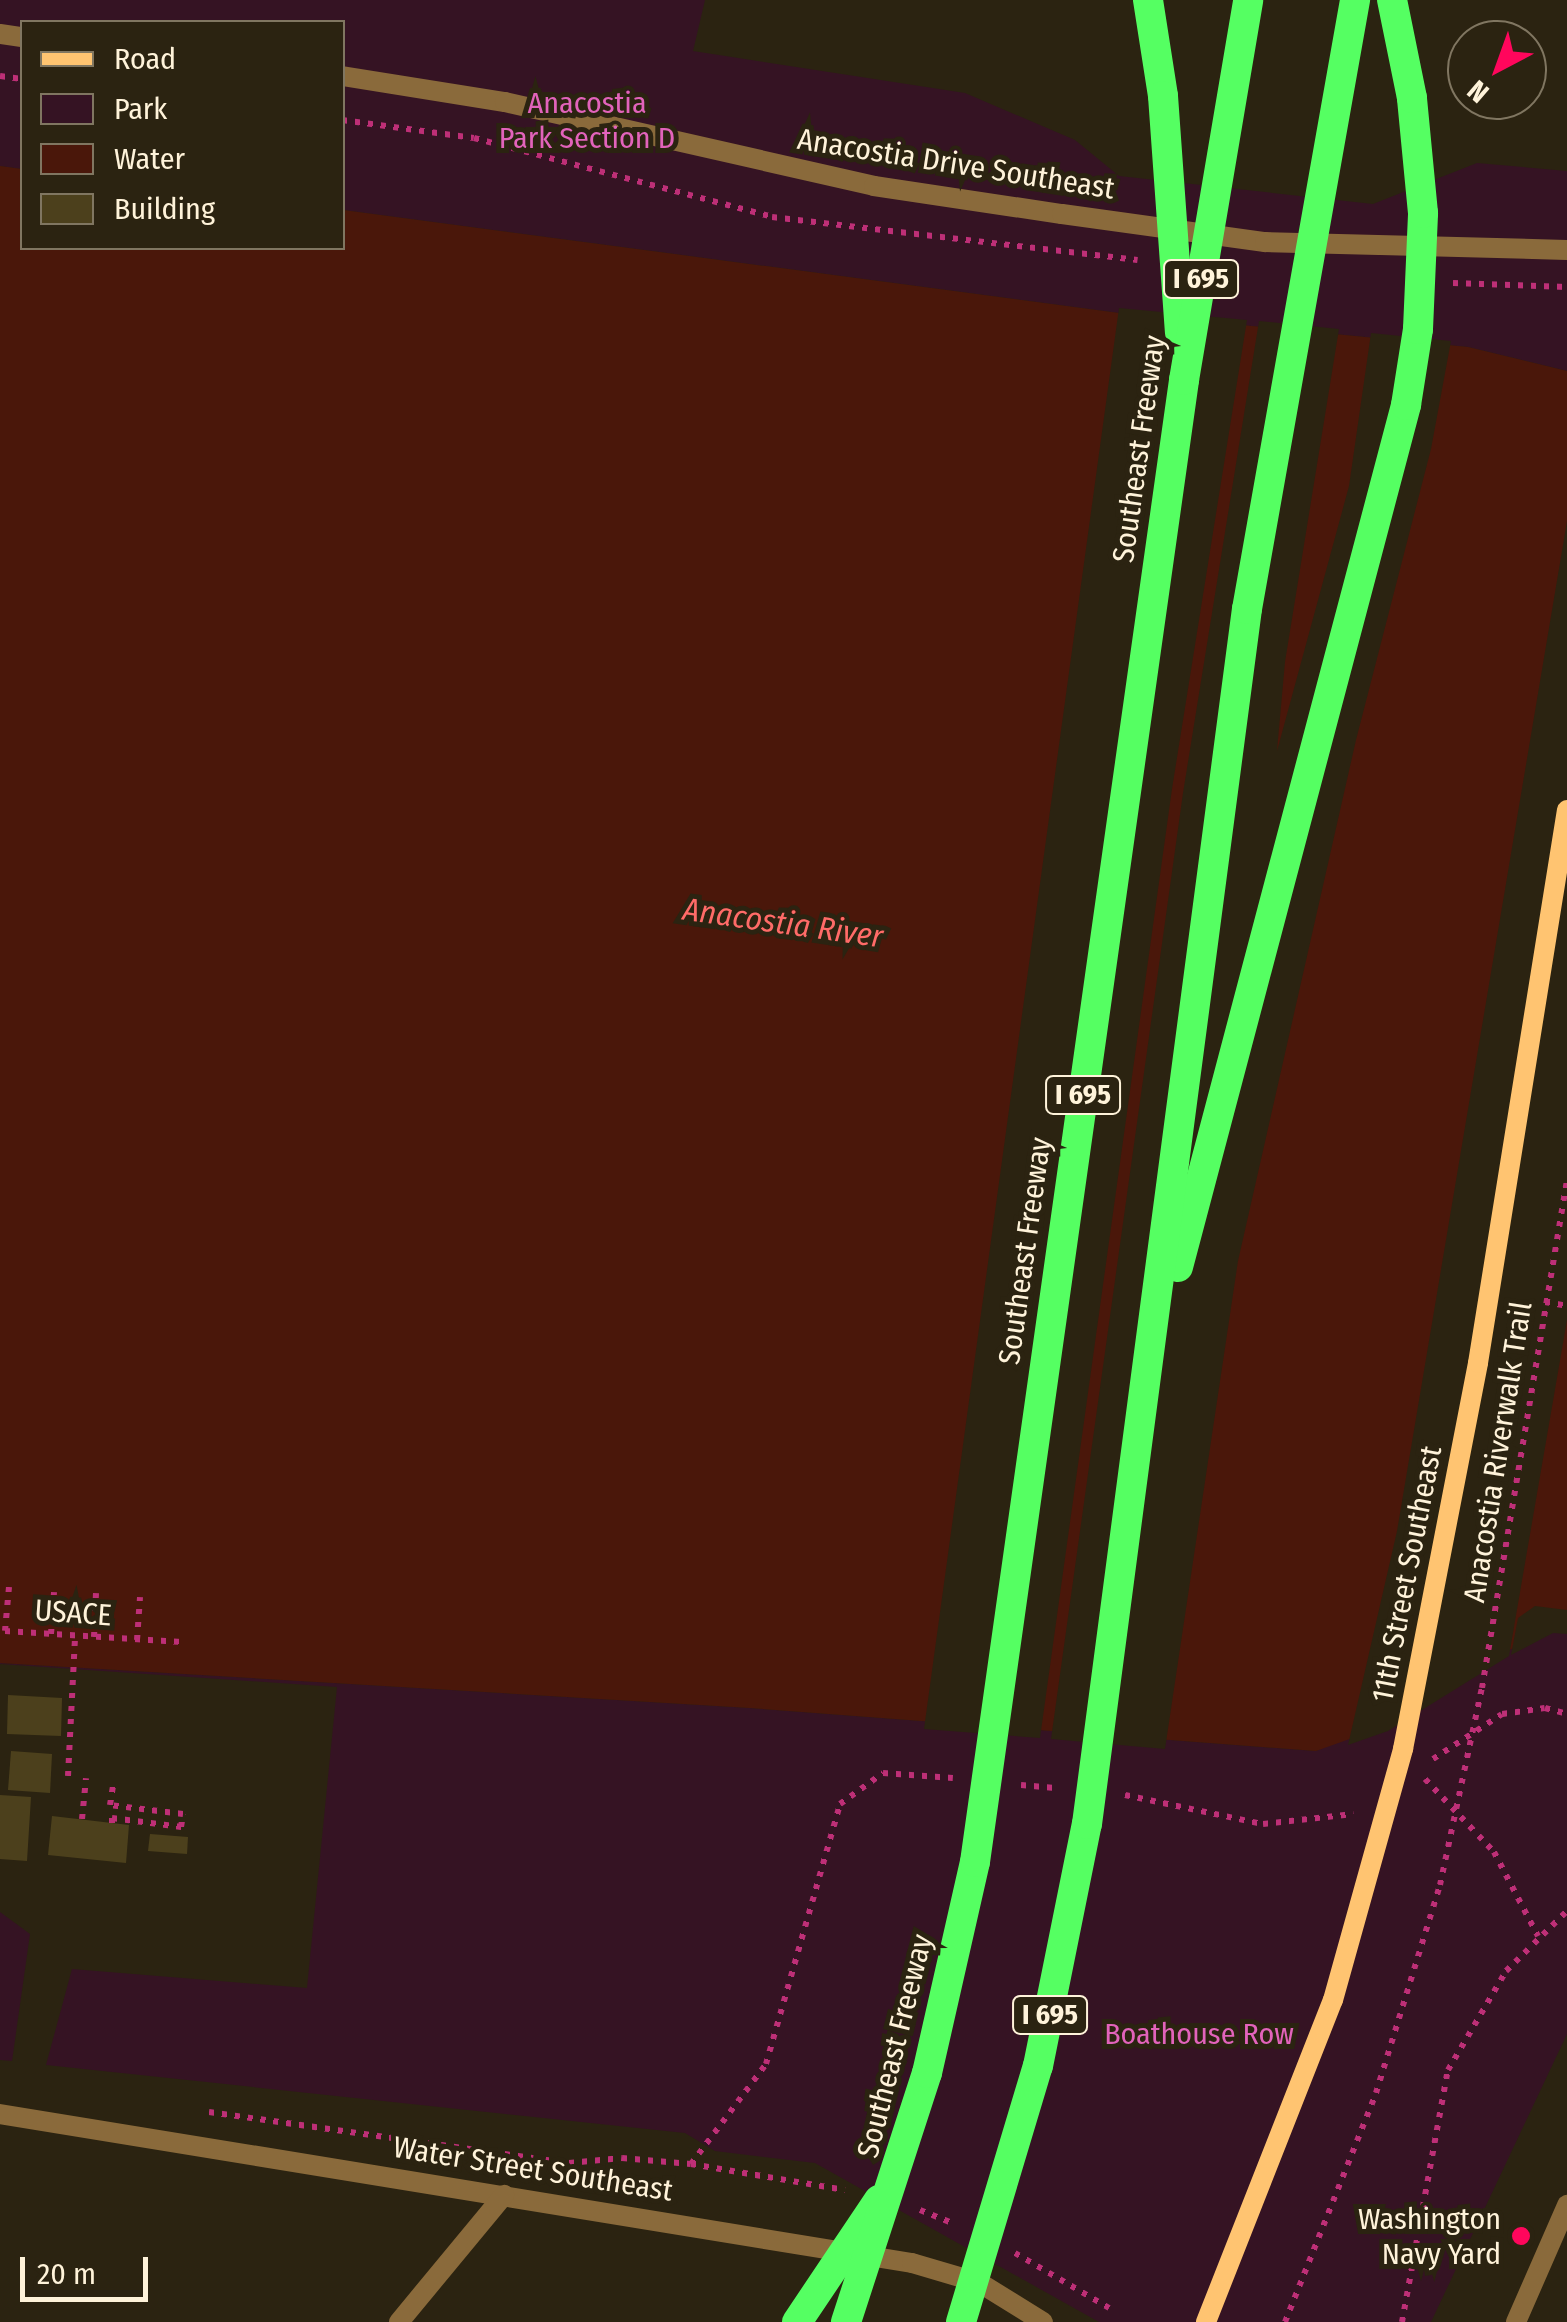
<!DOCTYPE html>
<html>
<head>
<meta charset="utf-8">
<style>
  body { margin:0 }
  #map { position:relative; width:1567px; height:2322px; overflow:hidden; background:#2b2311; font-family:"Fira Sans Condensed",sans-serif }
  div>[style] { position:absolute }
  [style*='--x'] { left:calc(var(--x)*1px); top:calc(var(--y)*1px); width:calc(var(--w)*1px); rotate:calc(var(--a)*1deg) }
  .green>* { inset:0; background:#351323 }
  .water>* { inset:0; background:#4a170a }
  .pier>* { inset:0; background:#2b2311 }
  .building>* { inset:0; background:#4c401c }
  .path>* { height:6px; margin-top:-3px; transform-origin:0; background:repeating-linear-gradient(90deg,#be2f77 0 5px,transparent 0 13px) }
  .service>* { height:20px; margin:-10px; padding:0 10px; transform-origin:10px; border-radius:10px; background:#8a6a3b }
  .minor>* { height:20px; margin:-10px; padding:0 10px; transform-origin:10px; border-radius:10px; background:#8a6a3b }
  .tertiary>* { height:20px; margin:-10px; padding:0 10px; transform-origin:10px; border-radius:10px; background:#8a6a3b }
  .secondary>* { height:20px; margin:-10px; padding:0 10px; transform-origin:10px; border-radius:10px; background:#ffc471 }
  .motorway>* { height:30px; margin:-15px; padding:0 15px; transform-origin:15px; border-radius:15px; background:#55ff62 }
  .dots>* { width:28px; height:28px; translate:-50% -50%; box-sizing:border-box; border:5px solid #2b2311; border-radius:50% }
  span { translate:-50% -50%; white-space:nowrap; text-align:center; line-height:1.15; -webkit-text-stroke:10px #2b2311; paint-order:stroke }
  .shield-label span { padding:2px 8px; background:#2b2311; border:2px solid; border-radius:8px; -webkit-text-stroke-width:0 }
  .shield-label { font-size:28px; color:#fff3da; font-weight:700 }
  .park-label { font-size:30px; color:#e263bb }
  .street-label { font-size:30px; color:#fff3da }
  .poi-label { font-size:30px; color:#fff3da }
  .right { translate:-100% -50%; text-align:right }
  .water-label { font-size:32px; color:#ff6b68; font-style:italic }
  .legend { position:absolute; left:20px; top:20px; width:325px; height:230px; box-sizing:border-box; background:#2b2311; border:2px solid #807661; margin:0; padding:12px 18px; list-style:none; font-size:30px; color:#fff3da }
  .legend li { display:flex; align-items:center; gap:20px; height:50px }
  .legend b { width:50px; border:2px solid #807661 }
  .north { position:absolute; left:1447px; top:20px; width:100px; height:100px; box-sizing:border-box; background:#2b2311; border:2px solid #807661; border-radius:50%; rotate:221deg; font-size:28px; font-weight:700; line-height:40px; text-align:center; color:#fff3da }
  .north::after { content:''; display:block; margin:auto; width:35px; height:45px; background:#ff065c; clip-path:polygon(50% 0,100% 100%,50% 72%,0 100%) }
  .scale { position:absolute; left:20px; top:2257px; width:128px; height:45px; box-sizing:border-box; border:5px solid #fff3da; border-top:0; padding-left:12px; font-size:30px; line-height:35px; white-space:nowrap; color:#fff3da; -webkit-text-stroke:8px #2b2311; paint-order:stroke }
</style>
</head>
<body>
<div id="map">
  <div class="green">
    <div style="clip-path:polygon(0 0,705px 0,693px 51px,965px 93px,1075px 140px,1119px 176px,1373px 204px,1477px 163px,1567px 171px,1567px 371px,1468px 347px,1119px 313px,343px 210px,342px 22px,22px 22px,22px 169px,0 166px)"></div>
    <div style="clip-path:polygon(1552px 1627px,1567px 1629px,1567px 2034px,1431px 2322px,1099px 2322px,815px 2163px,715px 2151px,685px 2133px,46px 2065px,72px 1969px,307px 1988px,337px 1687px,0 1664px,0 1663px,750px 1708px,1316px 1751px)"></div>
    <div style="clip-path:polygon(0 1912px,30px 1934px,12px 2061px,0 2060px)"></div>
  </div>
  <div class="water">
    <div style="clip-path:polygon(0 166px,22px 169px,22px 248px,342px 248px,343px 210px,1119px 313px,1468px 347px,1567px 371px,1567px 1629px,1552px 1628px,1494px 1658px,1386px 1726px,1316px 1751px,750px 1708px,0 1663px)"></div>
  </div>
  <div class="pier">
    <div style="clip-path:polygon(1119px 308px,1247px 320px,1172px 789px,1040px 1738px,924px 1729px)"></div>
    <div style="clip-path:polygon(1259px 321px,1339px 329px,1285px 662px,1277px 751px,1349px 486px,1371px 333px,1451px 341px,1431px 449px,1356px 740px,1238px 1261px,1165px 1749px,1051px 1739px,1183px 793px)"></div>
    <div style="clip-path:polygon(1567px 521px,1567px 1320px,1509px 1656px,1388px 1731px,1348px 1745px,1397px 1531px)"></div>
    <div style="clip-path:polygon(1535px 1606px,1567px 1610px,1567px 1634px,1553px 1633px,1511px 1655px,1518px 1618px)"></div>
  </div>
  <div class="building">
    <div style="clip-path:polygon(8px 1695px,62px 1698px,61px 1736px,7px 1734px)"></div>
    <div style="clip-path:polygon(11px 1751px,52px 1754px,50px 1793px,8px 1790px)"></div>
    <div style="clip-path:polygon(0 1795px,31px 1797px,27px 1861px,0 1859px)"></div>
    <div style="clip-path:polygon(52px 1816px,129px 1825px,126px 1863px,48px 1855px)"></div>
    <div style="clip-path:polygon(150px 1834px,188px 1837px,187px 1854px,148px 1851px)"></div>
  </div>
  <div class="path">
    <div style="--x:0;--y:76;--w:22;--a:8"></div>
    <div style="--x:342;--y:120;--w:133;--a:7.8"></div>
    <div style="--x:474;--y:138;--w:308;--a:14.8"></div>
    <div style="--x:772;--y:217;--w:368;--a:6.7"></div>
    <div style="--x:1453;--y:283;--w:114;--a:2"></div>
    <div style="--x:1545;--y:1302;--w:22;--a:10"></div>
    <div style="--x:9;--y:1587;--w:44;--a:95.2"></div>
    <div style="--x:5;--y:1631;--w:177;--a:3.6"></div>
    <div style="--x:51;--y:1634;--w:42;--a:-85.9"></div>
    <div style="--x:94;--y:1637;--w:44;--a:-87.4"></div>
    <div style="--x:137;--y:1640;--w:43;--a:-86"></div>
    <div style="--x:1433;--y:1759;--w:82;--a:-33.1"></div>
    <div style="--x:1502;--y:1714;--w:43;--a:-7.9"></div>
    <div style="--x:1545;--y:1708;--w:23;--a:15"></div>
    <div style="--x:68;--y:1776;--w:140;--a:-87.1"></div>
    <div style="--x:1425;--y:1779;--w:100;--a:46.6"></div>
    <div style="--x:1494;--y:1852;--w:95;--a:62.4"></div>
    <div style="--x:1021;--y:1785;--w:37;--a:5"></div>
    <div style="--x:1125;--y:1795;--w:141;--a:11.9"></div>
    <div style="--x:1263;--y:1824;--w:91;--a:-6.3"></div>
    <div style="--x:82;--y:1819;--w:41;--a:-84.4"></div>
    <div style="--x:112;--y:1823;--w:5;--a:-90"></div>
    <div style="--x:112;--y:1818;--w:70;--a:7.4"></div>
    <div style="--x:181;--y:1827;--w:13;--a:-81"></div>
    <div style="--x:183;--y:1814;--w:74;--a:-173"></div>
    <div style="--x:110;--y:1805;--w:25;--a:-81"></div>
    <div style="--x:209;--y:2112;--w:364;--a:8.1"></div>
    <div style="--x:569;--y:2163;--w:53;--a:-5.4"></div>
    <div style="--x:622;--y:2158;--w:69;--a:5"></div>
    <div style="--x:691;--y:2164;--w:156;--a:9.6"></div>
    <div style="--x:691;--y:2164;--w:125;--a:-53.1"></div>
    <div style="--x:766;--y:2064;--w:270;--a:-74.1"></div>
    <div style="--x:840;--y:1804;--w:53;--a:-35.8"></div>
    <div style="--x:883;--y:1773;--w:70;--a:4.1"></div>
    <div style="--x:920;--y:2210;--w:37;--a:22"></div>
    <div style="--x:1015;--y:2253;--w:109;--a:30.3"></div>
    <div style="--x:1285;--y:2322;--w:246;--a:-68.3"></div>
    <div style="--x:1376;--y:2093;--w:218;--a:-72.9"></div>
    <div style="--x:1440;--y:1885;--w:201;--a:-78"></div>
    <div style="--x:1482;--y:1688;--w:515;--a:-80.5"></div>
    <div style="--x:1402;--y:2322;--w:256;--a:-79.7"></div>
    <div style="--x:1448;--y:2070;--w:115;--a:-59.6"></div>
    <div style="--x:1506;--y:1971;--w:86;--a:-44.5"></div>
  </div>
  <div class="service">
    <div style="--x:1516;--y:2322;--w:128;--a:-66.4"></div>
  </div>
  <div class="minor">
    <div style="--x:0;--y:2114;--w:924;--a:9.28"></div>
    <div style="--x:912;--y:2263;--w:71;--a:16.4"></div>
    <div style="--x:980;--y:2283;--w:74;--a:31.8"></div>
    <div style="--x:399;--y:2322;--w:165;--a:-50.4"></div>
  </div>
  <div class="tertiary">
    <div style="--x:0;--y:34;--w:22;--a:8"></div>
    <div style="--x:342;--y:76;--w:165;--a:9.1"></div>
    <div style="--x:505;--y:102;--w:378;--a:12.8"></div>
    <div style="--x:874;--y:186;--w:190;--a:8.5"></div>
    <div style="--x:1062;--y:214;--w:205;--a:7.9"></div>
    <div style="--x:1265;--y:242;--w:302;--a:1.5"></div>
  </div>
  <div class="secondary">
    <div style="--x:1206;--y:2322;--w:346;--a:-68.5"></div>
    <div style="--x:1333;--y:2000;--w:261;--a:-74.4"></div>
    <div style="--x:1403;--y:1749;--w:393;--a:-79"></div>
    <div style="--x:1478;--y:1363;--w:560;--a:-80.86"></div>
  </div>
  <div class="motorway">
    <div style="--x:1148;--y:0;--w:97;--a:81.1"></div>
    <div style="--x:1163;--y:96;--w:237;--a:85.9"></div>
    <div style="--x:1178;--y:1267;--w:892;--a:-75.18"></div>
    <div style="--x:1406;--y:405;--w:77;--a:-81"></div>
    <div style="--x:1418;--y:329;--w:116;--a:-87.5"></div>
    <div style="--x:1423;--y:213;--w:116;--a:-95.5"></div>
    <div style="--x:1412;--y:98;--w:100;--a:-101.5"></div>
    <div style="--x:797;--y:2322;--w:147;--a:-56.1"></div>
    <div style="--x:846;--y:2322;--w:262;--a:-72"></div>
    <div style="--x:927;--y:2073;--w:216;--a:-77.2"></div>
    <div style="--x:975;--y:1862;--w:1497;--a:-81.97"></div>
    <div style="--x:1184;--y:380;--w:385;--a:-80.4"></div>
    <div style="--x:961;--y:2322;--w:267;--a:-73.3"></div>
    <div style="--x:1038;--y:2066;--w:247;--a:-78.6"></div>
    <div style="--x:1087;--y:1824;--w:1225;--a:-82.5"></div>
    <div style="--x:1247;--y:609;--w:619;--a:-79.94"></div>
  </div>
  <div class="dots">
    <div style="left:1521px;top:2236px;background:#ff065c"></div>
  </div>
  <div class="shield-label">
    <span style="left:1201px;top:279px">I 695</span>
    <span style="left:1083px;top:1095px">I 695</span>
    <span style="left:1050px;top:2015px">I 695</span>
  </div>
  <div class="park-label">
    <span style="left:587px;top:120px">Anacostia<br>Park Section D</span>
    <span style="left:1199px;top:2034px">Boathouse Row</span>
  </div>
  <div class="street-label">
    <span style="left:956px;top:164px;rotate:9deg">Anacostia Drive Southeast</span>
    <span style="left:1139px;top:449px;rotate:-82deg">Southeast Freeway</span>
    <span style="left:1025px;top:1251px;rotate:-82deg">Southeast Freeway</span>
    <span style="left:1498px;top:1452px;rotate:-81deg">Anacostia Riverwalk Trail</span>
    <span style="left:1407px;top:1574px;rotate:-79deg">11th Street Southeast</span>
    <span style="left:73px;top:1613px;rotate:4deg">USACE</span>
    <span style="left:895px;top:2046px;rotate:-76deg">Southeast Freeway</span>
    <span style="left:533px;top:2169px;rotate:9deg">Water Street Southeast</span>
  </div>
  <div class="poi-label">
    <span class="right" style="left:1501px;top:2236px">Washington<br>Navy Yard</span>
  </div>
  <div class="water-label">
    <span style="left:783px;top:923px;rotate:8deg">Anacostia River</span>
  </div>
  <ul class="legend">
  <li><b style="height:12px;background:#ffc471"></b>Road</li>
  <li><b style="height:28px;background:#351323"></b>Park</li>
  <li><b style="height:28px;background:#4a170a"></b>Water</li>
  <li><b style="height:28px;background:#4c401c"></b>Building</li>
  </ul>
  <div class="north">N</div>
  <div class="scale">20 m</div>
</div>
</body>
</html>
